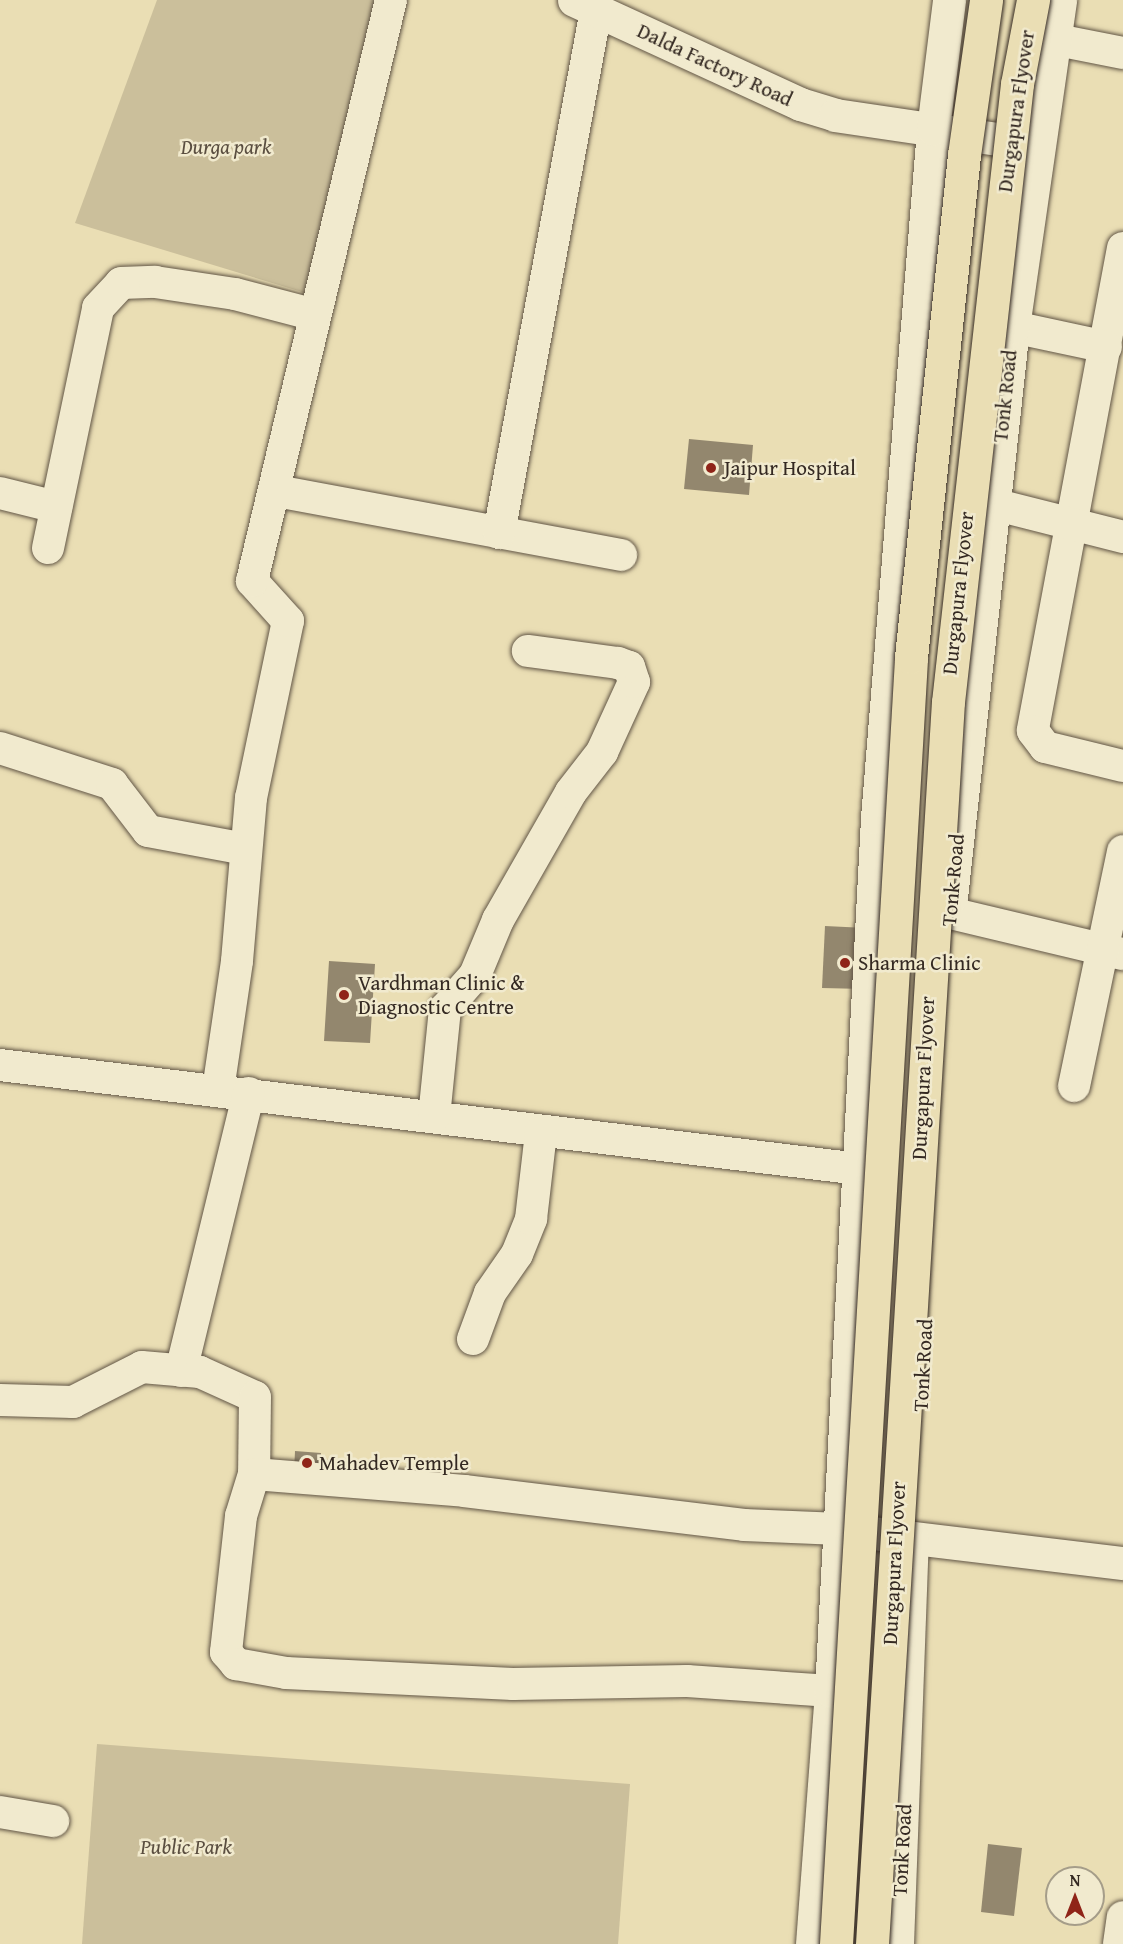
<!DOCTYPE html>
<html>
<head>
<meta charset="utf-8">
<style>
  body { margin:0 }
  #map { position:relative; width:1123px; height:1944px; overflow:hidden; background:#eadeb4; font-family:"Gentium Book Plus",serif }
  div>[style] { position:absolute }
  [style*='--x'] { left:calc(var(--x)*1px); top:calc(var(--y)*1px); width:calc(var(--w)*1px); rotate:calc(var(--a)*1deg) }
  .green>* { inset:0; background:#cbbf9b }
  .building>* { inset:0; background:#93876e }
  .roads { filter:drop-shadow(0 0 2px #625646) drop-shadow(0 0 2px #625646) }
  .street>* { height:32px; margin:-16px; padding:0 16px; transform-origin:16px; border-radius:16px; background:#f1eace }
  .secondary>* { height:33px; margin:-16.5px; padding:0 16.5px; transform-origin:16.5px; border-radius:16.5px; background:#f1eace }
  .bridges { filter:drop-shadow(0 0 2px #342922) drop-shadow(0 0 2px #342922) }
  .primary-bridge>* { height:33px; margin:-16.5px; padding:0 16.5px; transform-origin:16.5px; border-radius:16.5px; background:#eadeb4 }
  .dots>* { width:16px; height:16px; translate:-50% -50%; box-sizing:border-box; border:3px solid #f1eace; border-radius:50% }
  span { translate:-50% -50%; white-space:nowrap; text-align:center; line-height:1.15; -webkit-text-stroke:5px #f1eace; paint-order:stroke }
  .street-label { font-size:21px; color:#342922 }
  .park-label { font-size:21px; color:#5a4e40; font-style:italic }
  .poi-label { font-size:21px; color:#342922 }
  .left { translate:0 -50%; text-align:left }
  .north { position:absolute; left:1045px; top:1866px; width:60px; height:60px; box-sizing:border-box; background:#f1eace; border:2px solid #a59d89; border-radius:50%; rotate:0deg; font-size:16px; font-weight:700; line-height:24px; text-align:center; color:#342922 }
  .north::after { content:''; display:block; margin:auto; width:21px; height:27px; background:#8f2418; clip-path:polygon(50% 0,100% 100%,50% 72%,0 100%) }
</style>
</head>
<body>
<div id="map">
  <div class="green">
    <div style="clip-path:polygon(157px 0,379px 0,312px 295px,75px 223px)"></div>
    <div style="clip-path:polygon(97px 1744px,630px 1784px,618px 1944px,82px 1944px)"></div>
  </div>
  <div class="building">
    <div style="clip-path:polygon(689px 439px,753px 445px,749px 495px,684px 489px)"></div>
    <div style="clip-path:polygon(825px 926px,866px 928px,864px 989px,822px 988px)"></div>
    <div style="clip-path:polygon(329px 961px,375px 964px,370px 1043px,324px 1041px)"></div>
    <div style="clip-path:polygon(295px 1451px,321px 1453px,320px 1474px,294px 1473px)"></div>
    <div style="clip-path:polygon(988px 1844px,1022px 1848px,1014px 1916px,981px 1912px)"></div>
  </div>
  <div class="roads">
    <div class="street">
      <div style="--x:1052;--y:39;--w:72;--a:11.2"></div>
      <div style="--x:1123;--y:248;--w:491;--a:100.6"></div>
      <div style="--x:1033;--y:731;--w:20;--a:53"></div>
      <div style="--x:1045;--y:747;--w:80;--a:13.7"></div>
      <div style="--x:1013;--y:327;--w:95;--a:12.1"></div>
      <div style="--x:276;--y:491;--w:351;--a:10.5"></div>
      <div style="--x:0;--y:493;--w:58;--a:14"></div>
      <div style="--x:993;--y:504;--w:134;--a:14.2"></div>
      <div style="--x:499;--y:533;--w:532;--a:-79.49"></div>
      <div style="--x:48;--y:548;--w:245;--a:-78.2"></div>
      <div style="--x:98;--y:308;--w:34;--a:-47"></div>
      <div style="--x:121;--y:283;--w:34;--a:-2"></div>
      <div style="--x:155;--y:282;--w:81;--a:8.5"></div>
      <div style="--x:235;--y:294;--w:83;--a:14.7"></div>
      <div style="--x:0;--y:748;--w:118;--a:17.8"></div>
      <div style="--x:112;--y:784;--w:59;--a:52.5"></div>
      <div style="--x:148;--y:831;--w:99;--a:10.5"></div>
      <div style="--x:950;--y:913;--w:177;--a:13.4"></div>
      <div style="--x:0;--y:1065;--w:865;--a:6.9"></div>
      <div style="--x:1074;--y:1086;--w:240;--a:-78.2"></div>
      <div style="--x:218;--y:1090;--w:130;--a:-81.6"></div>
      <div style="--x:237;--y:961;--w:164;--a:-85.1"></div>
      <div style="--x:251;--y:798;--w:181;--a:-78.2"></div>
      <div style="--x:288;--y:621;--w:54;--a:-132"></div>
      <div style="--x:252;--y:581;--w:597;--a:-76.55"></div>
      <div style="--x:434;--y:1117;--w:109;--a:-84.2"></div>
      <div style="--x:445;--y:1009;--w:45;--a:-48.6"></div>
      <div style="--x:475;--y:975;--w:60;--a:-67.3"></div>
      <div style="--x:498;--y:920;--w:147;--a:-60.3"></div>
      <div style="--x:571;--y:792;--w:51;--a:-52.2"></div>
      <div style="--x:602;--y:752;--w:77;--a:-65.4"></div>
      <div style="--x:634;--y:682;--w:16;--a:-108"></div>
      <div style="--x:629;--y:667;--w:12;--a:-160"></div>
      <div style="--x:618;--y:663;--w:91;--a:-172.4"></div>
      <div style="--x:473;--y:1339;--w:49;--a:-69.7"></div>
      <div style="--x:490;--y:1293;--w:47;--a:-55.3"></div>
      <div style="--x:517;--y:1254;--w:38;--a:-68"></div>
      <div style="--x:531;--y:1219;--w:88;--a:-83.4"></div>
      <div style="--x:181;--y:1371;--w:286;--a:-76.3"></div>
      <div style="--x:0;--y:1400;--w:73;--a:1.6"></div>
      <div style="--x:73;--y:1402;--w:77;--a:-26.9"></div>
      <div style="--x:142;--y:1367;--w:58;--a:4.9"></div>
      <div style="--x:200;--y:1372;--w:60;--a:24.4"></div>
      <div style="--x:255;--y:1397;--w:77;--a:90.7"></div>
      <div style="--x:254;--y:1474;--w:211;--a:4.6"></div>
      <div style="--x:464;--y:1491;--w:282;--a:6.9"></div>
      <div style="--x:744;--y:1525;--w:96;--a:2.4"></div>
      <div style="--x:254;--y:1474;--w:44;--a:107.2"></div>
      <div style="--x:241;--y:1516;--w:137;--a:96.3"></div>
      <div style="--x:226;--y:1652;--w:16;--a:50"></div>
      <div style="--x:236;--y:1664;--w:51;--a:10.2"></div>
      <div style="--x:286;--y:1673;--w:227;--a:2.8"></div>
      <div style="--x:513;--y:1684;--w:174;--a:-1"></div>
      <div style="--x:687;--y:1681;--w:144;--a:4"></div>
      <div style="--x:0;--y:1812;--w:54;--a:9.6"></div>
      <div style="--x:1119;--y:1944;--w:27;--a:-82"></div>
    </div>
    <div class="secondary">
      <div style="--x:574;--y:0;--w:249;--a:24.7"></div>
      <div style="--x:800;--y:104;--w:37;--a:17"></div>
      <div style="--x:835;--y:115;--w:204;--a:8.4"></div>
      <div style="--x:951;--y:897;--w:573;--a:-83.79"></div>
      <div style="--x:1013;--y:327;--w:330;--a:-81.8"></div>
      <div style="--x:840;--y:1529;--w:285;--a:6.9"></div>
      <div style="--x:812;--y:1944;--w:254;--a:-85.7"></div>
      <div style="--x:831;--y:1691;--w:874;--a:-86.98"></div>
      <div style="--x:877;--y:818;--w:691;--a:-85.35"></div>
      <div style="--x:933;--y:129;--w:130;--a:-82.9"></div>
      <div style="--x:897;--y:1944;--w:406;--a:-87.9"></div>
    </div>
  </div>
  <div class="bridges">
    <div class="primary-bridge">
      <div style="--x:836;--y:1944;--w:1289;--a:-86.66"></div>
      <div style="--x:911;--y:657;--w:505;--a:-83.97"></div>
      <div style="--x:964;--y:155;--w:157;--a:-81.9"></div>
      <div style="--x:872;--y:1944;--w:1244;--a:-86.5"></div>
      <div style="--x:948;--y:702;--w:622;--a:-83.63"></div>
      <div style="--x:1017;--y:84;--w:86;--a:-79.2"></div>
    </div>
  </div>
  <div class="dots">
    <div style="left:711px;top:468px;background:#8f2418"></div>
    <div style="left:845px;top:963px;background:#8f2418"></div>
    <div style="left:344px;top:995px;background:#8f2418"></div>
    <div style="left:307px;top:1463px;background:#8f2418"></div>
  </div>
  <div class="street-label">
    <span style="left:715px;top:65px;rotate:25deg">Dalda Factory Road</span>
    <span style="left:1016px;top:111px;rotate:-82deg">Durgapura Flyover</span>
    <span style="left:1005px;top:396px;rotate:-84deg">Tonk Road</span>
    <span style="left:958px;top:593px;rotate:-84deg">Durgapura Flyover</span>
    <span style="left:953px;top:880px;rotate:-85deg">Tonk Road</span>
    <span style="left:923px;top:1078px;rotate:-87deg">Durgapura Flyover</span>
    <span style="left:923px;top:1365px;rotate:-87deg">Tonk Road</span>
    <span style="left:894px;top:1563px;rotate:-87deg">Durgapura Flyover</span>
    <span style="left:902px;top:1850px;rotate:-87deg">Tonk Road</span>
  </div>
  <div class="park-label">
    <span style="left:226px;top:147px">Durga park</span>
    <span style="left:186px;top:1847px">Public Park</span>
  </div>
  <div class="poi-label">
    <span class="left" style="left:724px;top:468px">Jaipur Hospital</span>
    <span class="left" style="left:858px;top:963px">Sharma Clinic</span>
    <span class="left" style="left:358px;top:995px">Vardhman Clinic &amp;<br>Diagnostic Centre</span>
    <span class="left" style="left:319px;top:1463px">Mahadev Temple</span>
  </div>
  <div class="north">N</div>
</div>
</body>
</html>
